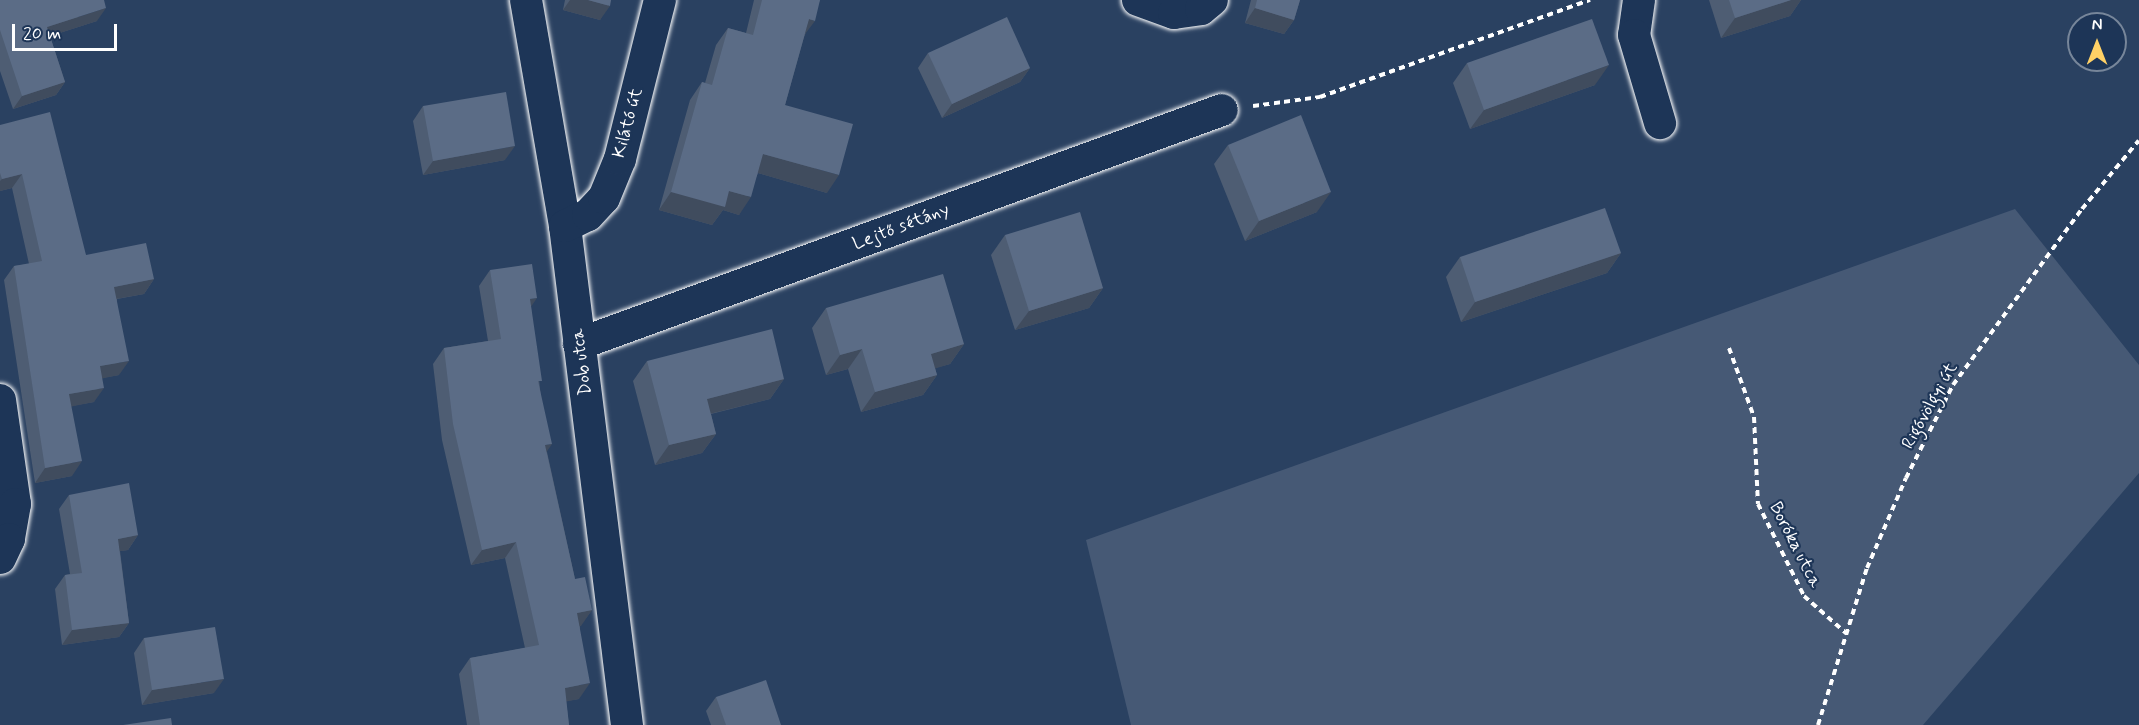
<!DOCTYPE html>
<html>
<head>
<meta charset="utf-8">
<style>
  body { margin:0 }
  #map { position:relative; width:2139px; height:725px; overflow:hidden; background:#2a4161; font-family:Mynerve,sans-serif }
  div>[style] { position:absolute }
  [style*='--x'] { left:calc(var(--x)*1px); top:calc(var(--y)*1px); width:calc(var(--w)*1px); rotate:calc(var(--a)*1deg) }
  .green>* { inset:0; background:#465975 }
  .path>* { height:4px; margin-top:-2px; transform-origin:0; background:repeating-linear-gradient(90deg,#fff 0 6px,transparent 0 10.5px) }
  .roads { filter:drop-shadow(0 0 2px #fff) drop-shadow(0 0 2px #fff) }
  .minor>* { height:32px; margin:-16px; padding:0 16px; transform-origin:16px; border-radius:16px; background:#1d3557 }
  .wall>* { inset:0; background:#4e5d73 }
  .shaded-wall>* { inset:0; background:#404c5e }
  .building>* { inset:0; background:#5b6c86 }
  span { translate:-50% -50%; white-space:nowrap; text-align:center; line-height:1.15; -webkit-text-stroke:4.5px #1d3557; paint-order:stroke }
  .street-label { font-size:18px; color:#fff }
  .north { position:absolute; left:2067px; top:12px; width:60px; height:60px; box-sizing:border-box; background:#1d3557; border:2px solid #77869a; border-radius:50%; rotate:0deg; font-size:16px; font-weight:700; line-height:24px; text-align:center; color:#fff }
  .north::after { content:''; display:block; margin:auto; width:21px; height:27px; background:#ffd166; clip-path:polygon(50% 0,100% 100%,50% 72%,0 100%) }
  .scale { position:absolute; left:12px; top:24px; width:105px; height:27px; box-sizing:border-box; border:3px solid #fff; border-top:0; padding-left:8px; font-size:18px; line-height:21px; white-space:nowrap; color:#fff; -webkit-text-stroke:4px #1d3557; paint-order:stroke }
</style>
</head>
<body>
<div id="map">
  <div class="green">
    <div style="clip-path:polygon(2015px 209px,2139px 365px,2139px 473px,1923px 725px,1131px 725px,1086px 540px)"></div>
  </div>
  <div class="path">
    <div style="--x:1253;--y:106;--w:68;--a:-7.7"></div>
    <div style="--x:1320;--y:97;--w:287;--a:-19.8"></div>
    <div style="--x:1729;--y:348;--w:73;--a:70.1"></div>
    <div style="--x:1754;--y:417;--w:87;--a:87.4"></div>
    <div style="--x:1758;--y:504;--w:103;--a:63.4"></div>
    <div style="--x:1804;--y:596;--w:57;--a:41.5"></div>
    <div style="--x:1818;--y:725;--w:164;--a:-72.7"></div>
    <div style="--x:1867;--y:568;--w:98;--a:-66.6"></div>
    <div style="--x:1906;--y:478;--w:104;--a:-63.2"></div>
    <div style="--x:1953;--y:385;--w:218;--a:-53.8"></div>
    <div style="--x:2082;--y:209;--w:89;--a:-50.4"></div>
  </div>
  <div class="roads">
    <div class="minor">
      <div style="--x:526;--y:0;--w:229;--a:80.2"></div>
      <div style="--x:565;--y:226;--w:503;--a:82.92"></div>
      <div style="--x:1138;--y:0;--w:38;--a:20"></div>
      <div style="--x:1174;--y:13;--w:27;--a:-8"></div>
      <div style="--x:1201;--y:9;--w:14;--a:-39"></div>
      <div style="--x:1639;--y:0;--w:35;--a:98"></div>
      <div style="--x:1634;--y:35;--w:92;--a:73.5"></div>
      <div style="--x:565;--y:226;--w:25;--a:-26"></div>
      <div style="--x:588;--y:215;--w:23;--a:-47"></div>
      <div style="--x:604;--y:198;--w:42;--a:-67.7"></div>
      <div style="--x:620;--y:159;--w:164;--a:-75.9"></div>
      <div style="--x:579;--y:344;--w:684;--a:-20"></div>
      <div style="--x:0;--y:400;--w:105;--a:81.8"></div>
      <div style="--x:15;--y:504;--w:36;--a:100"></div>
      <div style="--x:9;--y:539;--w:21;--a:115"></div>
    </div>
  </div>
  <div class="wall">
    <div style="clip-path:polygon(0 0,97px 21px,50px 36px,65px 82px,56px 95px,13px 109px,0 71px)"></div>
    <div style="clip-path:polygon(565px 0,611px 0,600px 20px,563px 10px)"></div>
    <div style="clip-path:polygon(754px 0,820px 0,804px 37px,785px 105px,827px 193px,758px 173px,739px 215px,723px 210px,712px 225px,659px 210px,690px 100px,702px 82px,705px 83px,716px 45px,728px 28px,746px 33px)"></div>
    <div style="clip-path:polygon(1251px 0,1300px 0,1294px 20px,1284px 34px,1245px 23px)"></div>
    <div style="clip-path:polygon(1709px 0,1801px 0,1790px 16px,1721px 38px)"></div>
    <div style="clip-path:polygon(928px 53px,1030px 68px,1020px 82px,942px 118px,918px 68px)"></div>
    <div style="clip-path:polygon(1467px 63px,1595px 85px,1470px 129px,1453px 83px)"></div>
    <div style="clip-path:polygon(423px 106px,505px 160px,423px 175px,413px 121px)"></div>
    <div style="clip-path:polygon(0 125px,86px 255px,154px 279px,144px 294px,117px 299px,119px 375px,102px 378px,94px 402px,71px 406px,72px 476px,35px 483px,4px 280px,14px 266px,29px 264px,12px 188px,0 191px)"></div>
    <div style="clip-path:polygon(1228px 145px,1317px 212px,1245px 241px,1214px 164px)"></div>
    <div style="clip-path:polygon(1005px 235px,1103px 288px,1089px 308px,1015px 330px,991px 255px)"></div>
    <div style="clip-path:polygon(1621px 253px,1607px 273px,1461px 322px,1446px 277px,1460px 257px)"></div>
    <div style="clip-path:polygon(490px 270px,531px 307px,547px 452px,575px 579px,592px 610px,580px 626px,579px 699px,566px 701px,569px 725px,467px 725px,459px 674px,470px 658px,525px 648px,505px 558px,471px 565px,442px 440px,433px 364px,444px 348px,488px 341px,479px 286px)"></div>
    <div style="clip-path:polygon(826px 308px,964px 344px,950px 364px,935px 368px,937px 375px,923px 395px,861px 412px,848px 369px,826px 375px,812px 328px)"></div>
    <div style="clip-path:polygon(647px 361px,784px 379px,770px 399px,711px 414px,716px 434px,702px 453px,655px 465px,633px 381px)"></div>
    <div style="clip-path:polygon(69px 495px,138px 535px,128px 550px,120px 551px,129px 623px,119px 637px,62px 645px,55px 589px,65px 575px,70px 574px,59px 509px)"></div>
    <div style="clip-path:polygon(144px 638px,214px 693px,142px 705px,134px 653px)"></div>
    <div style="clip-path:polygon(716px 697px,781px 725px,711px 725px,706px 711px)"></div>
  </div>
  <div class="shaded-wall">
    <div style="clip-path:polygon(570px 0,588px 0,610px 6px,600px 20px,563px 10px)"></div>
    <div style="clip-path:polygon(1791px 0,1801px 0,1790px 16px,1721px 38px,1735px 18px)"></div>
    <div style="clip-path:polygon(106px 8px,97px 21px,38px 40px,47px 27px)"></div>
    <div style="clip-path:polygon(1255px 8px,1294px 20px,1284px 34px,1245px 23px)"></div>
    <div style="clip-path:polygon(809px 19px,815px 21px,802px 38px)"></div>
    <div style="clip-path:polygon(1609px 65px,1595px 85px,1470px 129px,1484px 110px)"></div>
    <div style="clip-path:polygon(1030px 68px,1020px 82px,942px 118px,952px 104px)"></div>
    <div style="clip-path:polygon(65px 82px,56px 95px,13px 109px,22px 96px)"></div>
    <div style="clip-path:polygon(515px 146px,505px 160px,423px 175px,433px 161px)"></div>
    <div style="clip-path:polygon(763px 154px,839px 175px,827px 193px,751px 171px)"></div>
    <div style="clip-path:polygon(22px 174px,12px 188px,0 191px,0 181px,2px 179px)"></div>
    <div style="clip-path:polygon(729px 191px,751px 197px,739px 215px,723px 210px,712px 225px,659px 210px,671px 192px)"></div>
    <div style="clip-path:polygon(1331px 192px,1317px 212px,1245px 241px,1259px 221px)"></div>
    <div style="clip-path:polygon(1621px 253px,1607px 273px,1461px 322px,1475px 302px)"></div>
    <div style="clip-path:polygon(154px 279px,144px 294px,104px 301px,114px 287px)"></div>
    <div style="clip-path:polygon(1103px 288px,1089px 308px,1015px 330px,1029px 311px)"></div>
    <div style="clip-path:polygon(537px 298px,526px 314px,530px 299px)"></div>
    <div style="clip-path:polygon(964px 344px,950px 364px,917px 374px,931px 354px)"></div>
    <div style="clip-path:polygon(862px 349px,848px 369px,826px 375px,840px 355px)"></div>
    <div style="clip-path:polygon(129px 361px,119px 375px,90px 381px,100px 366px)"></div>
    <div style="clip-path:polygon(937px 375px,923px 395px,861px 412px,875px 392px)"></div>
    <div style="clip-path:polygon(784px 379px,770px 399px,693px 418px,707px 399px)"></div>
    <div style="clip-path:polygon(104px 388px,94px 402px,59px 409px,69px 394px)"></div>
    <div style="clip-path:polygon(716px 434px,702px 453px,655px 465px,669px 445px)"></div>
    <div style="clip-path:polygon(552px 444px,541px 460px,545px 445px)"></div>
    <div style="clip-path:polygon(82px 461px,72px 476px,35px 483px,45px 468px)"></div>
    <div style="clip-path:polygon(138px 535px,128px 550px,108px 553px,118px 539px)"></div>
    <div style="clip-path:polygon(516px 542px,505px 558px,471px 565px,482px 550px)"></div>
    <div style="clip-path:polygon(592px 610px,581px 626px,566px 629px,577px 613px)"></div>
    <div style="clip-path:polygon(129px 623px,119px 637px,62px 645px,72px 630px)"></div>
    <div style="clip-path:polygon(224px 679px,214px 693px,142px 705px,152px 690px)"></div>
    <div style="clip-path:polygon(590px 683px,579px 699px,554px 704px,565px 688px)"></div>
  </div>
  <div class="building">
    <div style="clip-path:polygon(0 0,104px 0,106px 8px,47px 27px,65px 82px,22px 96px,0 30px)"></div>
    <div style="clip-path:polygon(588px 0,611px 0,610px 6px)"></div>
    <div style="clip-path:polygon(762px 0,820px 0,815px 21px,809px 19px,785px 105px,853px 124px,839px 175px,763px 154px,751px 197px,729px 191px,725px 207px,671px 192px,702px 82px,712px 85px,728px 28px,753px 35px)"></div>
    <div style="clip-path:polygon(1257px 0,1300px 0,1294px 20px,1255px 8px)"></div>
    <div style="clip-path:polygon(1729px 0,1791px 0,1735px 18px)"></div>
    <div style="clip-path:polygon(1007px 17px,1030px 68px,952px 104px,928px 53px)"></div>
    <div style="clip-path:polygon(1592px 19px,1609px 65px,1484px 110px,1467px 63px)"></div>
    <div style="clip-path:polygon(506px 92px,515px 146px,433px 161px,423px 106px)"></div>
    <div style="clip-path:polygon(50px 112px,86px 255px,146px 243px,154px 279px,114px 287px,129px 361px,100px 366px,104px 388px,69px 394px,82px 461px,45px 468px,14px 266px,42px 261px,22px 174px,2px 179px,0 173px,0 125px)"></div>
    <div style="clip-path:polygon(1301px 115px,1331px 192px,1259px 221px,1228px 145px)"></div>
    <div style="clip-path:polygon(1605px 208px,1621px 253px,1475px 302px,1460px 257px)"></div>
    <div style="clip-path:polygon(1080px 212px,1103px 288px,1029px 311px,1005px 235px)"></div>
    <div style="clip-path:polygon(532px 264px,537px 298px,530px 299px,542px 381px,538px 381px,552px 444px,545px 445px,575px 579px,585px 577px,592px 610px,577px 613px,590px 683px,565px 688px,569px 725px,480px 725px,470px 658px,539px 645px,516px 542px,482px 550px,453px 424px,444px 348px,501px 339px,490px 270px)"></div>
    <div style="clip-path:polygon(943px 274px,964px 344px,931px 354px,937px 375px,875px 392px,862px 349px,840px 355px,826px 308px)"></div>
    <div style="clip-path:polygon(772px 329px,784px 379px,707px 399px,716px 434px,669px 445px,647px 361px)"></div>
    <div style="clip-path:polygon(129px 483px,138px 535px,118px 539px,129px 623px,72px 630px,65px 575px,82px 573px,69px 495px)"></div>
    <div style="clip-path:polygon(215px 627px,224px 679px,152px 690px,144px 638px)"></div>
    <div style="clip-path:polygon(766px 680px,781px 725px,726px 725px,716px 697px)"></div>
    <div style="clip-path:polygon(171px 718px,172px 725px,123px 725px)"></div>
  </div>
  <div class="street-label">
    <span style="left:628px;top:123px;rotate:-75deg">Kilátó út</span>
    <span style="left:901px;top:227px;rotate:-21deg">Lejtő sétány</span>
    <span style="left:582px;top:362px;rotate:-97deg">Dob utca</span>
    <span style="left:1930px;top:406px;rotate:-61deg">Rigóvölgyi út</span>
    <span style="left:1795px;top:545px;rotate:63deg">Boróka utca</span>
  </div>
  <div class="north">N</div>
  <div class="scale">20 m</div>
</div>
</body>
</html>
